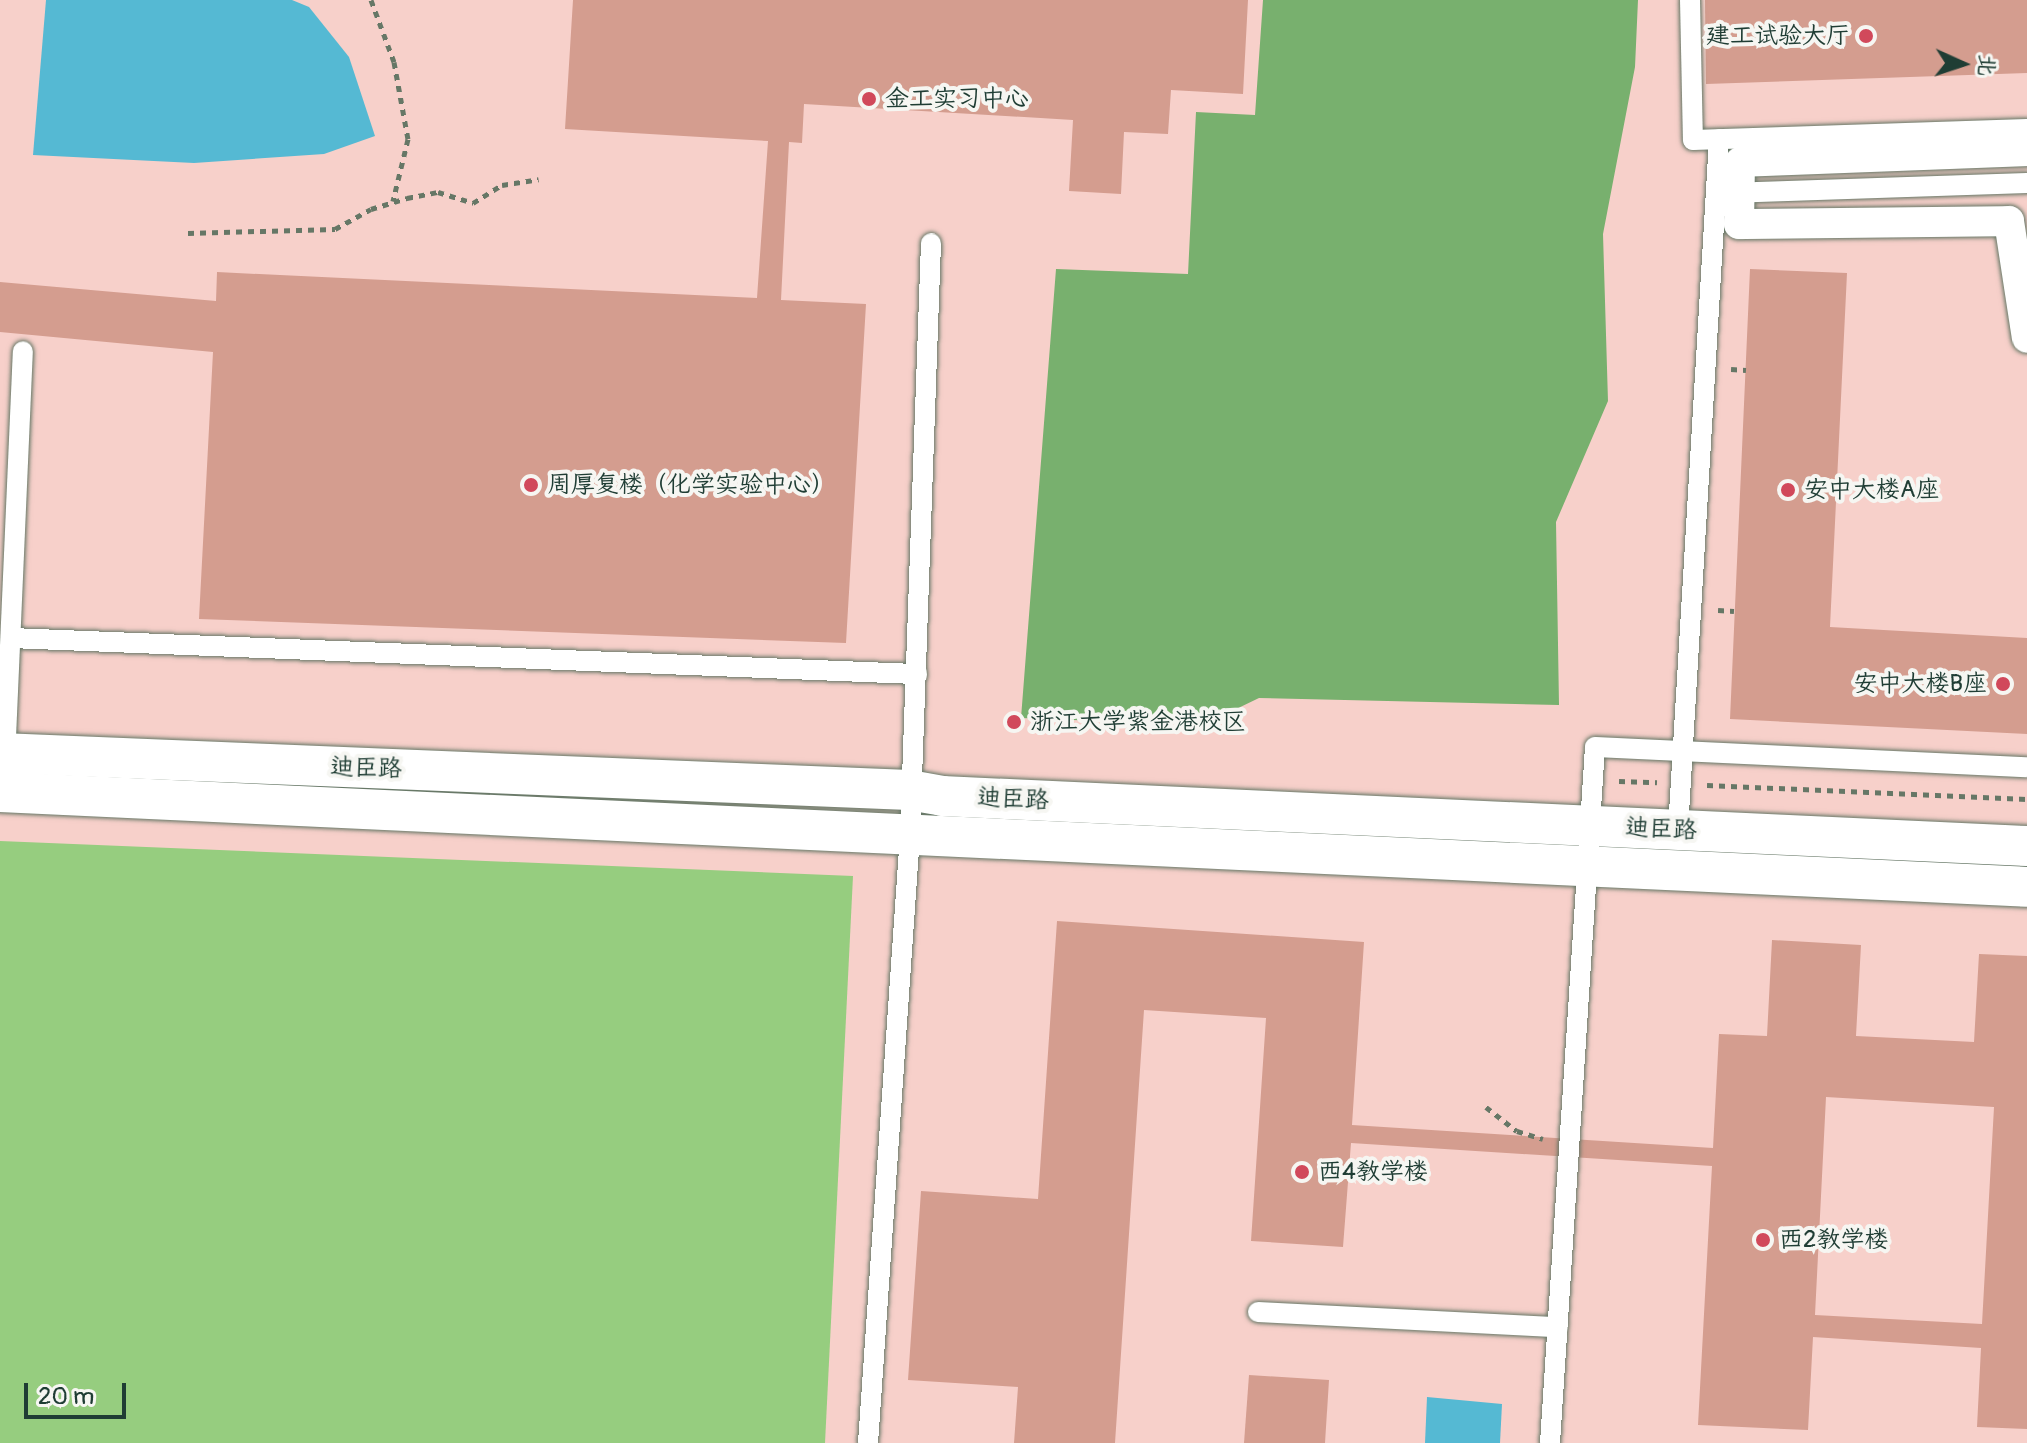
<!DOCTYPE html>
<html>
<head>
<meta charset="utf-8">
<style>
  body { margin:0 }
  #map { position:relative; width:2027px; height:1443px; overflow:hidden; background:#eae2c3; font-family:Pangolin,"LXGW WenKai TC",sans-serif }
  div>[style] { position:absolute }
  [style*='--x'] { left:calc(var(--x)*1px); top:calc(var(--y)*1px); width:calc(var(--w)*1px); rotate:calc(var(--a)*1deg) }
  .built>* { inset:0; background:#f7d0ca }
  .green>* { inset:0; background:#96cd7f }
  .forest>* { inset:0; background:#78b06e }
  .water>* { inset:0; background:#55b9d3 }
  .building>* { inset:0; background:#d49d8f }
  .path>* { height:5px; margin-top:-2.5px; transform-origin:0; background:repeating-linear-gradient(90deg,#676 0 6px,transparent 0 12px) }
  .roads { filter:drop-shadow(0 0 2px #676) drop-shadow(0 0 2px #676) }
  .service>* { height:20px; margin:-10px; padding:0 10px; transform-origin:10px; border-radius:10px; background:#fff }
  .pedestrian>* { height:30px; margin:-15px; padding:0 15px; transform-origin:15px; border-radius:15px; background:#fff }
  .minor>* { height:40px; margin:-20px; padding:0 20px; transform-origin:20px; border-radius:20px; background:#fff }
  .dots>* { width:22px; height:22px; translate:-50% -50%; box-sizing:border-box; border:4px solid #f6f6f2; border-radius:50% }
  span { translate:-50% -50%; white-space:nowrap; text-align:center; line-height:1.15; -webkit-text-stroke:8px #f6f6f2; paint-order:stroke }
  .poi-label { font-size:24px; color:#1f3d34 }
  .right { translate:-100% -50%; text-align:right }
  .left { translate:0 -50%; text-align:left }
  .street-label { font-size:24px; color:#1f3d34 }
  .north { position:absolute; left:1923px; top:24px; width:80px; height:80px; -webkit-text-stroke:6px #f6f6f2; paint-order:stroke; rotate:93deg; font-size:22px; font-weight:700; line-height:32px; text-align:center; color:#1f3d34 }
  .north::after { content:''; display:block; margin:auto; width:28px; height:36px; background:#1f3d34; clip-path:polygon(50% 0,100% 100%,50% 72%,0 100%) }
  .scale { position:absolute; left:24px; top:1383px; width:102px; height:36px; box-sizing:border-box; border:4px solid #1f3d34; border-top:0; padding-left:10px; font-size:24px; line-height:28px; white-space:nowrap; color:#1f3d34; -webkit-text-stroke:6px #f6f6f2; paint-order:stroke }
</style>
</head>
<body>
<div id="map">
  <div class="built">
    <div style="clip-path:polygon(0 0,2027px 0,2027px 1443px,0 1443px)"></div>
  </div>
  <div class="green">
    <div style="clip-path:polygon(0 841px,853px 876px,825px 1443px,0 1443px)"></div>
  </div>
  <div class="forest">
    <div style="clip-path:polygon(1263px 0,1638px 0,1635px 67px,1603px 234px,1608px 401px,1556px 522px,1559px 705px,1259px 698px,1203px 725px,1021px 718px,1056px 269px,1188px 274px,1196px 112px,1255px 115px)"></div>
  </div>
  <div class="water">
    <div style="clip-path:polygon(46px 0,292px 0,309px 7px,349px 57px,375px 136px,324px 154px,194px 163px,33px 155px)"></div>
    <div style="clip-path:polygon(1427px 1397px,1502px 1404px,1500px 1443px,1425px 1443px)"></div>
  </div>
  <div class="building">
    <div style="clip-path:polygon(573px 0,1248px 0,1243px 94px,1171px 90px,1168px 134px,1124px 132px,1121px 194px,1069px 191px,1073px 120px,804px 104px,802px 143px,789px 142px,781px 300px,866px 304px,846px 643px,199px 619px,213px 352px,0 332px,0 282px,216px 301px,217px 272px,757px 298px,768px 141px,565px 129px)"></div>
    <div style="clip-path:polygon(1705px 0,2027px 0,2027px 73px,1706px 84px)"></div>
    <div style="clip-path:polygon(1750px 269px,1847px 273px,1830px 627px,2027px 638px,2027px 734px,1730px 719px)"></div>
    <div style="clip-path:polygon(evenodd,1057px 921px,1364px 942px,1352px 1125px,1713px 1148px,1719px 1034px,1767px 1036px,1772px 940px,1861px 945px,1856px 1036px,1974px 1042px,1979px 954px,2027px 956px,2027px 1429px,1977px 1427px,1981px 1348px,1813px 1337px,1808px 1430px,1698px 1425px,1712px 1166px,1351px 1143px,1343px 1247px,1251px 1241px,1266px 1018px,1144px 1010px,1115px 1443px,1014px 1443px,1018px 1387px,908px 1380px,921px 1191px,1038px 1199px,1057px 921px,1826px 1097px,1994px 1107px,1982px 1324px,1815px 1315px,1826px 1097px)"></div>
    <div style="clip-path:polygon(1249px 1375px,1329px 1380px,1325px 1443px,1244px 1443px)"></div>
  </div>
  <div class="path">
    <div style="--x:371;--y:0;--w:66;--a:69.6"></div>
    <div style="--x:394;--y:62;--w:78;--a:79.7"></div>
    <div style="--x:408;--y:139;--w:64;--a:103.6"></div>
    <div style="--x:188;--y:233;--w:147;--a:-1.6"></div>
    <div style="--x:335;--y:229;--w:41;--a:-29.1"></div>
    <div style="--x:371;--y:209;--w:38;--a:-17"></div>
    <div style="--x:407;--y:198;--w:32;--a:-11"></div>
    <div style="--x:438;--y:192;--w:37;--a:17"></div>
    <div style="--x:473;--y:203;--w:34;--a:-32"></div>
    <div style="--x:502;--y:185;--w:37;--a:-9"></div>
    <div style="--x:1731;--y:369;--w:15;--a:4"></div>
    <div style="--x:1718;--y:610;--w:16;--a:4"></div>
    <div style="--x:1619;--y:781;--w:38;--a:2"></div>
    <div style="--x:1707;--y:785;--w:320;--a:2.5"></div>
    <div style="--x:1486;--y:1107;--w:39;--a:38"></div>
    <div style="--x:1517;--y:1131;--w:27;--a:17"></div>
  </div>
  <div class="roads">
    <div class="service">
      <div style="--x:1690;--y:0;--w:140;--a:88.8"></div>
      <div style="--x:1693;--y:140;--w:334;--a:-1.9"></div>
      <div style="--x:1728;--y:193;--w:299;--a:-1.9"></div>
      <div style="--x:11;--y:638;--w:907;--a:2.28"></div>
      <div style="--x:5;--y:760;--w:409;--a:-87.5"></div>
      <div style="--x:1678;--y:830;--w:692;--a:-86.6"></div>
      <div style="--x:1258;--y:1312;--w:300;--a:2.9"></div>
      <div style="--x:868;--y:1443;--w:609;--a:-86.05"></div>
      <div style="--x:910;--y:835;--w:592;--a:-87.97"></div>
      <div style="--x:1550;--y:1443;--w:697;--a:-86.3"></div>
      <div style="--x:1595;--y:747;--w:432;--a:2.7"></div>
    </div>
    <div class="pedestrian">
      <div style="--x:2027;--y:151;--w:287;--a:177.8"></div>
      <div style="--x:1740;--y:162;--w:62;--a:90.9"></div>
      <div style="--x:1739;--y:224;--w:270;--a:-0.6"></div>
      <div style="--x:2009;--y:221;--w:118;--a:81.3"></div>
    </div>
    <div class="minor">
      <div style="--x:0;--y:753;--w:910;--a:2.33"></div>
      <div style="--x:909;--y:790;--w:34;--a:10"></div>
      <div style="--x:942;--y:796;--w:1086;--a:2.64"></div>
      <div style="--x:0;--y:792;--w:2029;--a:2.68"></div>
    </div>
  </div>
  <div class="dots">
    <div style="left:1866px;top:36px;background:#d1495b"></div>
    <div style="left:869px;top:99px;background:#d1495b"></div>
    <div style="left:531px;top:485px;background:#d1495b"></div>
    <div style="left:1788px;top:490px;background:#d1495b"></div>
    <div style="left:2003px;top:684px;background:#d1495b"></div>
    <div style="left:1014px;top:722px;background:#d1495b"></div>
    <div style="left:1302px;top:1172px;background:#d1495b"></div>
    <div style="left:1763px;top:1240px;background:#d1495b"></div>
  </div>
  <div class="poi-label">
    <span class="right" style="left:1850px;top:36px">建工试验大厅</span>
    <span class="left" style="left:885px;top:99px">金工实习中心</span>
    <span class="left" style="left:547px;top:485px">周厚复楼（化学实验中心）</span>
    <span class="left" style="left:1804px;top:490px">安中大楼A座</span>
    <span class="right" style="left:1987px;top:684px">安中大楼B座</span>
    <span class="left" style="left:1030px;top:722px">浙江大学紫金港校区</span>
    <span class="left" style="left:1318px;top:1172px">西4教学楼</span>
    <span class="left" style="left:1779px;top:1240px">西2教学楼</span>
  </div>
  <div class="street-label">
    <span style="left:366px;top:768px;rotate:2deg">迪臣路</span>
    <span style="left:1013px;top:799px;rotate:3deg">迪臣路</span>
    <span style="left:1661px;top:829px;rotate:3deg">迪臣路</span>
  </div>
  <div class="north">北</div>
  <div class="scale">20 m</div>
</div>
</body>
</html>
